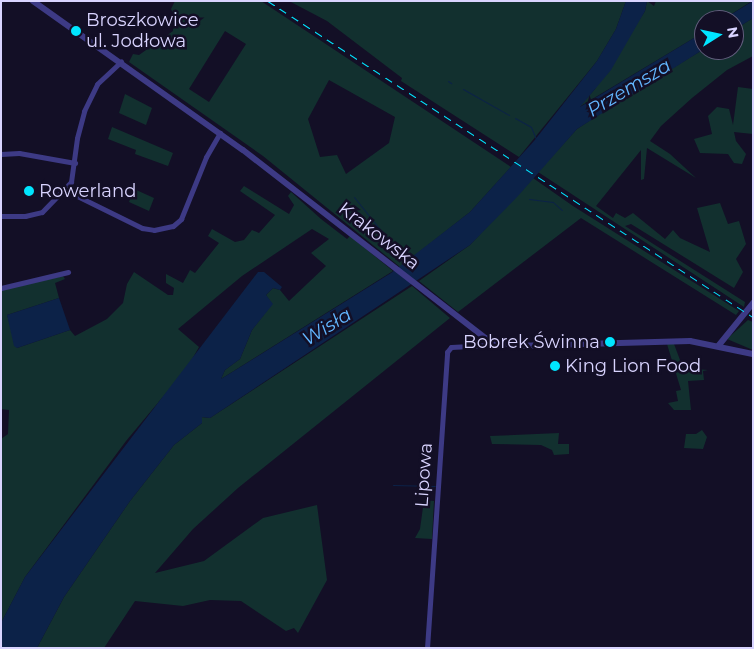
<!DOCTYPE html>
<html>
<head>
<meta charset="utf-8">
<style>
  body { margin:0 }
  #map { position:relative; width:754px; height:649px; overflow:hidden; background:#130f26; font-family:Montserrat,sans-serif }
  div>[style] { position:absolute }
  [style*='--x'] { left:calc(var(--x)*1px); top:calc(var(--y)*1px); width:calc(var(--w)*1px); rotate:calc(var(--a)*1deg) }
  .green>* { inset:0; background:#12302f }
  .water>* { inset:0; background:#0c2248 }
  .stream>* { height:1px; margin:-0.5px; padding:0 0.5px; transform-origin:0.5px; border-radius:0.5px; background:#0c2248 }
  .minor>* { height:5px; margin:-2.5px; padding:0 2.5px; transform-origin:2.5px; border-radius:2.5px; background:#3d3a85 }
  .tertiary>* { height:6px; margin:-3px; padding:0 3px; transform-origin:3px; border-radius:3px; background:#3d3a85 }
  .rail>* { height:1px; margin-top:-0.5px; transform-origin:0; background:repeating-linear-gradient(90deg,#00e5ff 0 8px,transparent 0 14px) }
  .dots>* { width:14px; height:14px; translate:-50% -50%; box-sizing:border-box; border:2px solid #130f26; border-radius:50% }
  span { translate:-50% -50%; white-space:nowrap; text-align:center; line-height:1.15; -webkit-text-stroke:5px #130f26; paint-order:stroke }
  .poi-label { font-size:18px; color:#d9d4ff }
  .left { translate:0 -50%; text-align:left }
  .right { translate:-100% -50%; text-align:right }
  .street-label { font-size:18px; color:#d9d4ff }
  .water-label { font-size:19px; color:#62b6ff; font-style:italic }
  .frame { position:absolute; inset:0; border:2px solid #d9d4ff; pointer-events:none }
  .north { position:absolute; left:694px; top:10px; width:50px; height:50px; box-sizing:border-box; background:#130f26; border:1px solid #625e7d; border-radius:50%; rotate:80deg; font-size:14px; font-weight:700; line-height:20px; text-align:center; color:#d9d4ff }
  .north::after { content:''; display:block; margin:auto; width:18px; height:22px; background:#00e5ff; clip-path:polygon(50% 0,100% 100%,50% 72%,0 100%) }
</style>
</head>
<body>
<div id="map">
  <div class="green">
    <div style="clip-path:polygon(evenodd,175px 1px,261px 1px,511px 167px,470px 212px,400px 267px,263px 156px,129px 62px,133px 54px,139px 55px,173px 31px,174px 16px,171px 9px,175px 1px,225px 31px,246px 44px,209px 102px,189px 89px,225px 31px,175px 1px,329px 80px,395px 117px,389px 143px,346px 174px,337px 155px,320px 157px,308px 119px,329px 80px)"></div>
    <div style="clip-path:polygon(289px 1px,626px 1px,616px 29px,597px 61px,519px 157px,401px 81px,402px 78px,327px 21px)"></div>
    <div style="clip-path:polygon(647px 1px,654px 6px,656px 1px,752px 1px,722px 20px,704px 20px,704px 32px,579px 107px,595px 89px,645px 11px)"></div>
    <div style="clip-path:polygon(753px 18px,753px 56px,727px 70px,692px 98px,661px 126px,650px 141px,670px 154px,696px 178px,647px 148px,644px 179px,641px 180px,641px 150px,596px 206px,613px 218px,616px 213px,625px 218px,633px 213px,665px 239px,673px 230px,680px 238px,710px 252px,697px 208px,720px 203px,728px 224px,739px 221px,746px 244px,736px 259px,743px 272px,734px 288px,631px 224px,625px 226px,745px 302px,744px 307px,538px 172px,577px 129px,637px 90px,704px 49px,734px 50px,734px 30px)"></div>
    <div style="clip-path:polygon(738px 87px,753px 89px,753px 134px,734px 132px,736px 141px,746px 154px,742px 164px,734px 163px,728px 154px,700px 153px,694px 139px,712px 134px,708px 116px,717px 107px,729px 109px,733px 125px)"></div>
    <div style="clip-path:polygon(125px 94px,152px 108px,146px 125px,119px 113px)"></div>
    <div style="clip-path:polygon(112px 127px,173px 153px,168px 166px,135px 154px,136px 150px,108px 139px)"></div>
    <div style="clip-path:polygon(533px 178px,573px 206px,739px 311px,736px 315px,581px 218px,458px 312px,419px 281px,470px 245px)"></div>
    <div style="clip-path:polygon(244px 186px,289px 214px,294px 205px,288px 196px,291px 192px,321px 219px,347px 239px,350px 236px,393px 271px,221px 379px,225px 370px,240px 359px,252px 330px,272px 304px,266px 295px,273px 288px,280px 290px,289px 301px,326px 266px,311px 253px,329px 239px,312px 229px,242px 276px,178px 329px,199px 347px,187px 368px,126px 441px,25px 577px,1px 623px,1px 439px,8px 434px,9px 410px,1px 409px,1px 290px,63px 276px,65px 279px,55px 283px,59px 298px,7px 315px,17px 348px,70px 330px,75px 336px,107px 319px,123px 303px,127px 284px,134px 272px,168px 295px,173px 295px,174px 288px,166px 283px,166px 274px,183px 283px,190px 270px,195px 273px,219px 243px,208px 236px,212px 229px,235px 242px,244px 240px,252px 230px,259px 233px,275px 215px,240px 191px)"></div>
    <div style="clip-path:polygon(134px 189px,154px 198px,149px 211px,129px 202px)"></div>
    <div style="clip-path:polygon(412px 286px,450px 318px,238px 488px,193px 529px,155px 573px,204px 561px,263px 518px,317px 505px,327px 580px,298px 633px,294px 628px,286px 631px,241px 601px,210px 600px,183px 606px,135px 601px,104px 648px,37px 648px,64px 597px,130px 501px,174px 445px,202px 423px,201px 417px,210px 418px)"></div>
    <div style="clip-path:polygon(748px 320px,753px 322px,753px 350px,727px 339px)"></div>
    <div style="clip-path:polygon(667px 344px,674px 344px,683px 368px,708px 370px,703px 371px,704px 380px,688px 381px,691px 410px,674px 410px,668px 403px,678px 401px,676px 391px,681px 390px)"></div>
    <div style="clip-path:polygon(702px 430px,707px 437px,703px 449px,684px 448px,686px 434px,696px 434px)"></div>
    <div style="clip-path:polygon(559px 433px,558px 444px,569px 444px,569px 454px,554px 455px,552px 450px,541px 445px,492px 444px,490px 436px)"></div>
    <div style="clip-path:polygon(424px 500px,434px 501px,432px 539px,415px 538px,420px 529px)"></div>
  </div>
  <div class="water">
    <div style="clip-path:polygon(626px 1px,647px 1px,645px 11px,611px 70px,580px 107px,704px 32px,704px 49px,577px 129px,518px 196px,470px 245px,210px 418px,202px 417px,202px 423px,174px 445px,130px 501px,64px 597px,37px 648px,1px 648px,1px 623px,25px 577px,258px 272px,264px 272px,282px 287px,280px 290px,273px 288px,266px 295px,273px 304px,252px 330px,240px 359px,225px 370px,221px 379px,391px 273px,470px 212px,534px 141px,597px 61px,616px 29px)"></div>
    <div style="clip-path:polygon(753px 1px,753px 18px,734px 30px,734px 20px,722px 20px)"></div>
    <div style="clip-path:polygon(59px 298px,70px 330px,17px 348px,14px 346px,7px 315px)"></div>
  </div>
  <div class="stream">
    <div style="--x:448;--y:81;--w:4;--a:34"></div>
    <div style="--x:463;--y:89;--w:53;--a:29.5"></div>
    <div style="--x:515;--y:118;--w:18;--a:29"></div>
    <div style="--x:531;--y:127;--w:13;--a:67"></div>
    <div style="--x:354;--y:197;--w:83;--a:51.3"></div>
    <div style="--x:529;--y:199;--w:24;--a:7"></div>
    <div style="--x:553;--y:202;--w:12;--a:42"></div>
    <div style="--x:393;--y:485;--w:42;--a:1.4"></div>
  </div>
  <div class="minor">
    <div style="--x:1;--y:154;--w:18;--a:-3"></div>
    <div style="--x:19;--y:153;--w:57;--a:10.1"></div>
    <div style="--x:65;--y:190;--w:86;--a:26.3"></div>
    <div style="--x:142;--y:228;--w:12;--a:9"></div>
    <div style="--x:154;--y:230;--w:19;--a:-12"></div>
    <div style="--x:173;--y:226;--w:11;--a:-41"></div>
    <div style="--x:181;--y:219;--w:67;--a:-68"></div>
    <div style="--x:206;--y:157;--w:28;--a:-60"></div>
    <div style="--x:1;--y:216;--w:24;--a:0"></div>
    <div style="--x:25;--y:216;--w:17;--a:-13"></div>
    <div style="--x:42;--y:212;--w:42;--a:-46"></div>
    <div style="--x:71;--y:182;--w:44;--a:-82.2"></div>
    <div style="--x:77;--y:138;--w:28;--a:-75"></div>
    <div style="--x:84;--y:111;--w:30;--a:-64"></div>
    <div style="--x:97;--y:84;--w:33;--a:-43"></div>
    <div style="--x:1;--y:288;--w:69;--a:-13.4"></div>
    <div style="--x:427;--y:648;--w:297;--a:-86.1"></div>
    <div style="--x:447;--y:352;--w:6;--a:-51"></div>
    <div style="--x:451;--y:347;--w:34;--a:-3"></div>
    <div style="--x:485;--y:345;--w:9;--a:-36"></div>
  </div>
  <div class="tertiary">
    <div style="--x:33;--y:1;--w:257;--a:35.4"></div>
    <div style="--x:243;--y:150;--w:306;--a:37.8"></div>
    <div style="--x:485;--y:338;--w:31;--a:15"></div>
    <div style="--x:515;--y:346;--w:175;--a:-1.6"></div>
    <div style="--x:690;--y:341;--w:64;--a:11.7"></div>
    <div style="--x:719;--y:345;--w:54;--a:-51"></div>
  </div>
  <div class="rail">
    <div style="--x:268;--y:1;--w:579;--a:33.09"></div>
  </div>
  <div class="dots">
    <div style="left:76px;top:31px;background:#00e5ff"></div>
    <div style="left:29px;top:191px;background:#00e5ff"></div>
    <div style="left:610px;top:342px;background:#00e5ff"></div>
    <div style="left:555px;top:366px;background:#00e5ff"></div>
  </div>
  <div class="poi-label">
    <span class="left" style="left:86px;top:31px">Broszkowice<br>ul. Jodłowa</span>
    <span class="left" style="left:39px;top:191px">Rowerland</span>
    <span class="right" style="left:600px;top:342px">Bobrek Świnna</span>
    <span class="left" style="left:565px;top:366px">King Lion Food</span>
  </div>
  <div class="street-label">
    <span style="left:379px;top:236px;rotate:38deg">Krakowska</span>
    <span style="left:424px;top:475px;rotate:-86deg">Lipowa</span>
  </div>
  <div class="water-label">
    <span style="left:629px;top:88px;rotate:-31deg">Przemsza</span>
    <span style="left:327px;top:327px;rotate:-32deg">Wisła</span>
  </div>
  <div class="frame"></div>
  <div class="north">N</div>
</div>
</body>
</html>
